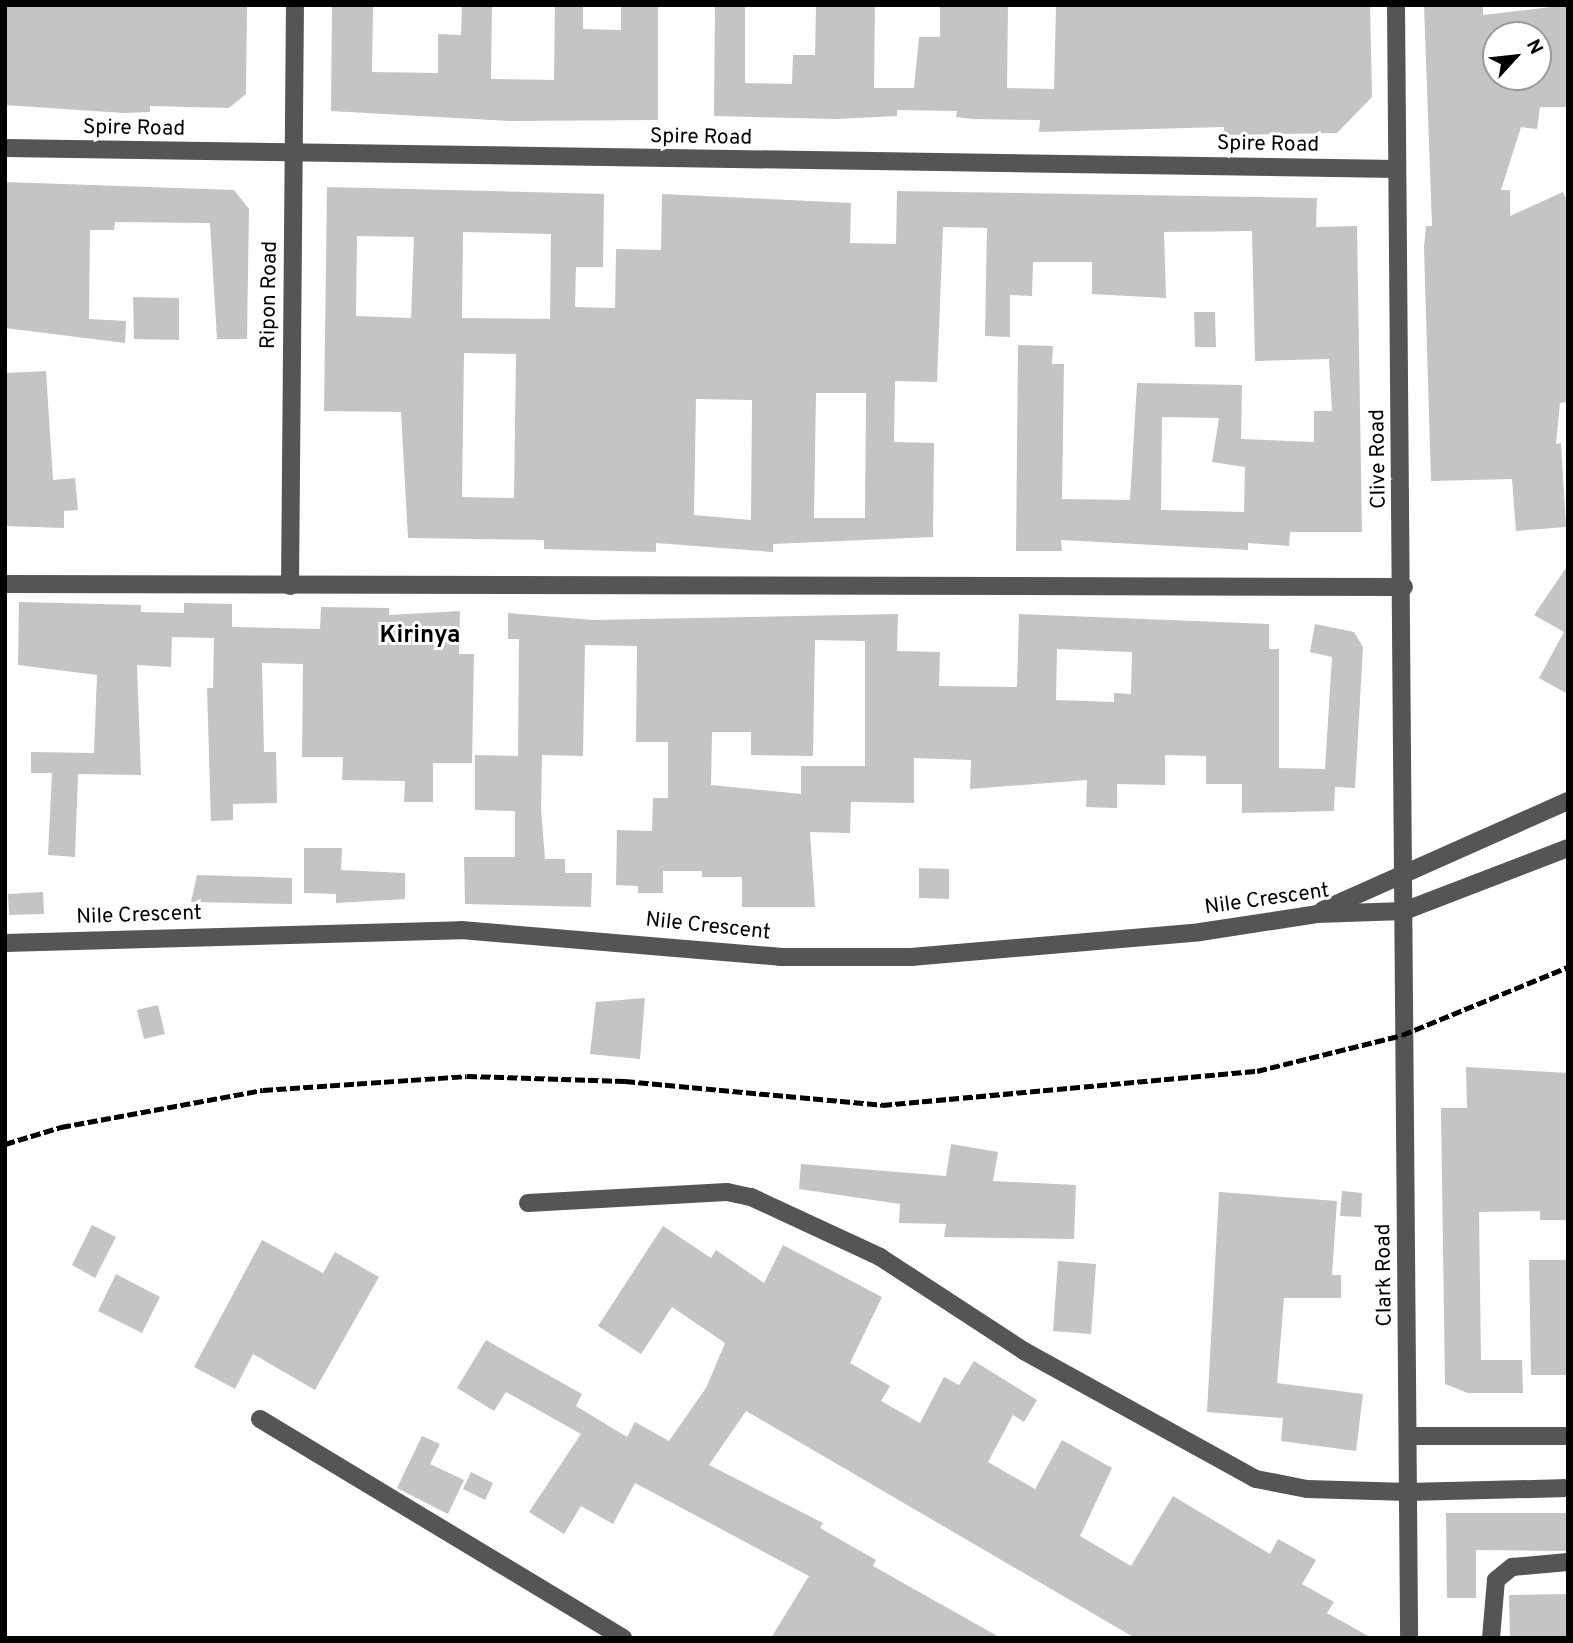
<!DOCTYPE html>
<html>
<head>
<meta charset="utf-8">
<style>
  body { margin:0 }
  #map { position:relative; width:1573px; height:1643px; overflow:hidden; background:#fff; font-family:Overpass,sans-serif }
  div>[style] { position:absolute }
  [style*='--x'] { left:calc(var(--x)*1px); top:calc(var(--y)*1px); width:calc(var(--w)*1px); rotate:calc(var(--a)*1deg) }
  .building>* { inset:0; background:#c4c4c4 }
  .minor>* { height:18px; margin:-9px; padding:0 9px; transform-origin:9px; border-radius:9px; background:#555 }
  .rail>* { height:5px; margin-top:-2.5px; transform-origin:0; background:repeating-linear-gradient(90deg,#000 0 10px,transparent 0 13.5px) }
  span { translate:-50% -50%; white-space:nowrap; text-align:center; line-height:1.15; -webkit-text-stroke:6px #fff; paint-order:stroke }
  .street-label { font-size:21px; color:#000 }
  .quarter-label { font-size:24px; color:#000; font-weight:700 }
  .frame { position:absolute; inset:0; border:7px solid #000; pointer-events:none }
  .north { position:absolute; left:1482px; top:21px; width:70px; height:70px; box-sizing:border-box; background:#fff; border:2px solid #999; border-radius:50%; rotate:63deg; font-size:19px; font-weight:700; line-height:28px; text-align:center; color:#000 }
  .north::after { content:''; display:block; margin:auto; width:24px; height:32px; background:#000; clip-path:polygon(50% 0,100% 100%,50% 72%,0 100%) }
</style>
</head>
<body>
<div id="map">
  <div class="building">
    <div style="clip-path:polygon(126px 5px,247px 5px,246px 94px,229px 108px,150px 106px,150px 112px,123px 113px,5px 105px,5px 6px)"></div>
    <div style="clip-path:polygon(332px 5px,373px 5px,372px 72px,438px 73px,438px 34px,461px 35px,462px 5px,492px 5px,491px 79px,554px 80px,555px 5px,583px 5px,583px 29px,621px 30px,621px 5px,658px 5px,658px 120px,510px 121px,331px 111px)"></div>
    <div style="clip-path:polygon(715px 5px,745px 5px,745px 83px,792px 84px,793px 55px,815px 55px,816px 5px,875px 5px,874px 88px,914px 88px,919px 37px,940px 37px,940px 5px,1008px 5px,1007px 88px,1054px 89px,1056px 5px,1370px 5px,1372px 97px,1337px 133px,1224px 135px,1224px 127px,1039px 132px,1040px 120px,973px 119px,956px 117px,957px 111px,897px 110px,897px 116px,837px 119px,714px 116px)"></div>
    <div style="clip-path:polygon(evenodd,1424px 5px,1483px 5px,1483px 15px,1568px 5px,1568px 107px,1540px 107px,1537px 129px,1521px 127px,1501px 190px,1510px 190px,1510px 216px,1563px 192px,1568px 203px,1568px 402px,1560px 403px,1556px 444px,1561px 443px,1566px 527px,1516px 531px,1512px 479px,1431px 481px,1424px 247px,1426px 226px,1432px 226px,1424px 5px,1496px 35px,1538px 35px,1538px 77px,1496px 77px,1496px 35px)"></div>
    <div style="clip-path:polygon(5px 182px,234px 190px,249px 209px,247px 339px,217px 339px,210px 223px,115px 222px,114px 230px,90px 230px,89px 319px,126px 321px,125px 343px,5px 328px)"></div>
    <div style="clip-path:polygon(evenodd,327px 187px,604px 194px,603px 267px,576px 267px,575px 307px,615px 308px,616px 249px,661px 250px,662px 194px,851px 203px,850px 243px,896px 244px,897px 191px,1317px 198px,1316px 227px,1357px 226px,1362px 532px,1290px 532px,1289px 546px,1248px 543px,1248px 550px,1061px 540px,1062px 551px,1016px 551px,1018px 345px,1053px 346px,1052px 364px,1064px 364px,1062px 499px,1130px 500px,1137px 383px,1242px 385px,1241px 439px,1314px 442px,1314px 411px,1332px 411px,1329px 359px,1255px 361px,1252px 231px,1164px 232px,1166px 298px,1092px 294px,1092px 262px,1033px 262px,1032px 296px,1010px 295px,1010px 337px,985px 336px,987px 228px,943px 227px,937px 382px,895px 381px,894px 442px,934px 443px,933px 537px,773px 544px,773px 552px,656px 543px,656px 552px,544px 549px,544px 540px,408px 538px,401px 412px,324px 411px,327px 187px,463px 232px,551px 234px,550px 319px,462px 318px,463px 232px,327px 187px,357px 236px,414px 237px,411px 318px,356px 316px,357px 236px,327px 187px,464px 353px,516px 354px,514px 498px,462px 497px,464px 353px,327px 187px,816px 393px,866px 393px,865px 518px,814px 518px,816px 393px,327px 187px,696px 399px,752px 400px,751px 520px,694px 515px,696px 399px,327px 187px,1162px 417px,1219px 418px,1212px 462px,1245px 467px,1244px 512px,1161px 510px,1162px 417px)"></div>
    <div style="clip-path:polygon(133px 297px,179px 298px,179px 340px,134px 339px)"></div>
    <div style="clip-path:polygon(1194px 312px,1215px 312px,1216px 347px,1195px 347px)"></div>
    <div style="clip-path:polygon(46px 371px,53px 480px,75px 478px,78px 510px,64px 511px,64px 528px,5px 526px,5px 373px)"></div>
    <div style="clip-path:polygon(1568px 565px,1568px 694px,1539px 678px,1564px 632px,1534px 615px)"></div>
    <div style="clip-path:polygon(19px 602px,141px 605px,141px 612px,184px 613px,184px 603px,232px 604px,232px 627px,320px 629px,321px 607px,389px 608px,389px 615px,460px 611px,459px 654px,474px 654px,472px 763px,433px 763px,433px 802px,404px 802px,405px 781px,342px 780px,343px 757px,302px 757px,303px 664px,262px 663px,264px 752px,276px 752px,277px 803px,233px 804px,233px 820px,211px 821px,207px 688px,213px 688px,214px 638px,172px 637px,171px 667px,137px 665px,141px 775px,78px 774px,75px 857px,48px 855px,52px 773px,31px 773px,31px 752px,94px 753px,97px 675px,18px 665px)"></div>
    <div style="clip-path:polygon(evenodd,508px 613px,593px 620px,898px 614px,897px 651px,940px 652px,939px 686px,1017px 687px,1019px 614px,1269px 624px,1269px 649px,1279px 649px,1279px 768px,1325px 769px,1332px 657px,1310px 652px,1315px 624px,1354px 632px,1363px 647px,1355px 788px,1335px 787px,1334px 811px,1242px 813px,1242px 784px,1206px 784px,1206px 756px,1165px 755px,1165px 785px,1117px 784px,1117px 808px,1086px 807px,1087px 780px,970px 789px,971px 760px,914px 758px,914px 803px,851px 802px,850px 833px,810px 832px,815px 907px,742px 907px,742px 877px,702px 877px,702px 871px,663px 871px,663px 893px,638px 893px,638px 886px,616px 885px,617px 830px,652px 831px,653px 798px,668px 798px,668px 742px,636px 742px,637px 646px,585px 645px,583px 756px,542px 755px,541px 809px,545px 859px,565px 859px,565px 873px,592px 873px,591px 907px,465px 904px,464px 857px,515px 857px,515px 811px,475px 810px,475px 755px,518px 756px,519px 639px,508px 639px,508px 613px,815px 640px,865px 641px,865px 766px,801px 766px,801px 794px,711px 785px,712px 732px,751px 732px,751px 755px,813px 756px,815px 640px,508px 613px,1057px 649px,1132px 652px,1131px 694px,1114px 693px,1114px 702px,1056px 700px,1057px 649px)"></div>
    <div style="clip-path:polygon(304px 848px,342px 848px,341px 870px,405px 873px,405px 899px,336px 903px,336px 894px,304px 893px)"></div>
    <div style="clip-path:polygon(919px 868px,949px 869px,949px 899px,919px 898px)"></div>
    <div style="clip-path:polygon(197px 875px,292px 878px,292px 904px,191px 902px)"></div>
    <div style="clip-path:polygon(43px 892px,44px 914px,9px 915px,8px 894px)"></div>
    <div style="clip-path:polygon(645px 998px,640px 1059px,590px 1054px,596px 1002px)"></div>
    <div style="clip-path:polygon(158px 1005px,165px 1034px,144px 1039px,137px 1010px)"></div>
    <div style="clip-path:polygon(1466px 1067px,1568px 1073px,1568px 1220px,1540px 1220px,1540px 1211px,1479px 1212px,1481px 1360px,1522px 1360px,1523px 1393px,1468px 1393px,1445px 1384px,1441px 1108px,1467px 1108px)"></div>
    <div style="clip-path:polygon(951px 1144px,998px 1152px,993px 1181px,1076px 1185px,1074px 1239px,944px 1237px,946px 1224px,899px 1223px,900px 1204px,799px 1189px,801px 1164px,946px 1176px)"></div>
    <div style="clip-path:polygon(1342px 1191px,1362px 1193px,1361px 1217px,1340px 1216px)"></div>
    <div style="clip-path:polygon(1219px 1192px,1337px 1201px,1332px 1275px,1341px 1275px,1341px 1298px,1284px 1298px,1277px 1383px,1363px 1394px,1356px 1451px,1281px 1441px,1283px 1418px,1207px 1412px)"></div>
    <div style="clip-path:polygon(92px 1225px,116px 1237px,95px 1278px,72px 1265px)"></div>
    <div style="clip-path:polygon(663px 1226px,711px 1258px,716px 1250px,764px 1283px,783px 1245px,882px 1297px,850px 1363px,890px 1386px,881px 1401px,920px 1423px,944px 1377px,959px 1385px,974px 1361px,1037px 1400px,1024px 1422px,1013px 1415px,988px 1462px,1035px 1489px,1062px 1440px,1112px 1468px,1080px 1536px,1131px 1566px,1173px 1496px,1270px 1554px,1278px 1539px,1316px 1560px,1302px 1584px,1334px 1602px,1327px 1613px,1372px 1638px,1135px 1638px,746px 1411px,709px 1465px,823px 1523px,820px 1528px,876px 1560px,873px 1566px,1001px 1638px,771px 1638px,809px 1576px,635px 1483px,613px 1524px,581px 1506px,564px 1534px,529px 1512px,581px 1434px,506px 1392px,494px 1411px,457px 1388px,486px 1340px,582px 1394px,576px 1406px,627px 1437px,635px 1422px,669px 1441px,706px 1388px,725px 1343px,672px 1307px,641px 1354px,598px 1326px)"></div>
    <div style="clip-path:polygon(262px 1240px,323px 1273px,335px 1252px,379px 1277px,315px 1390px,253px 1354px,235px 1389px,194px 1367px)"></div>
    <div style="clip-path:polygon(1529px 1260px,1568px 1260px,1568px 1375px,1531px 1375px)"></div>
    <div style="clip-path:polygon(1058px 1261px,1096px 1264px,1091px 1334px,1053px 1331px)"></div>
    <div style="clip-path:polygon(116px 1274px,160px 1297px,142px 1333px,98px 1311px)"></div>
    <div style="clip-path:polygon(422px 1436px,440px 1444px,430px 1464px,464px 1480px,448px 1514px,397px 1488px)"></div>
    <div style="clip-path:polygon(471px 1472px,493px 1483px,485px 1500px,463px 1489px)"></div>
    <div style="clip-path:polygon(1446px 1513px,1568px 1513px,1568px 1551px,1476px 1550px,1476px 1598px,1447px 1598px)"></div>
    <div style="clip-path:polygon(1568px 1594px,1568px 1638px,1510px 1638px,1509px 1595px)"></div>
  </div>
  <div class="minor">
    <div style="--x:1396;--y:5;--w:1633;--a:89.54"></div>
    <div style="--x:5;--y:148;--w:1391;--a:0.86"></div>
    <div style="--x:5;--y:584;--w:1399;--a:0.12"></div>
    <div style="--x:290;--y:586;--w:581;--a:-89.51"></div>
    <div style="--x:1323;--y:910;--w:268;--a:-24"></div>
    <div style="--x:5;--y:943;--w:456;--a:-1.6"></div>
    <div style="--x:461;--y:930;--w:320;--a:4.8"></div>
    <div style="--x:780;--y:957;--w:131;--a:0"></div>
    <div style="--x:911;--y:957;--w:290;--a:-4.9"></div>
    <div style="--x:1200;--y:932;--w:118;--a:-8.7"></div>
    <div style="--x:1317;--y:914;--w:87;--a:-2"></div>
    <div style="--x:1404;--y:911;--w:176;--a:-21"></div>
    <div style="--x:528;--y:1203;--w:199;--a:-3.2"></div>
    <div style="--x:727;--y:1192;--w:25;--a:12"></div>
    <div style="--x:751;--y:1197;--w:142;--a:24.9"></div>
    <div style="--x:880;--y:1257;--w:172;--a:33.1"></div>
    <div style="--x:1024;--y:1351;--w:265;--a:28.9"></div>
    <div style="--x:1256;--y:1479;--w:52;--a:11.1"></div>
    <div style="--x:1307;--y:1489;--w:101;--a:1.7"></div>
    <div style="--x:1408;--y:1492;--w:160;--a:-1.4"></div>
    <div style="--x:260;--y:1419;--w:424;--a:31.1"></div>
    <div style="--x:1412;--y:1436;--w:156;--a:0"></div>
    <div style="--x:1491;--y:1638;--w:58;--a:-85.1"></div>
    <div style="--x:1496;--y:1580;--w:21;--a:-39"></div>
    <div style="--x:1512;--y:1567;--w:56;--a:-5.1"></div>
  </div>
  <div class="rail">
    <div style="--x:5;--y:1144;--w:59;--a:-16.9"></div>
    <div style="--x:61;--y:1127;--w:205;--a:-10.4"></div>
    <div style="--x:263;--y:1090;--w:204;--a:-3.9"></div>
    <div style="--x:467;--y:1076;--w:158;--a:1.8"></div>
    <div style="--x:625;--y:1081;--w:258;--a:5.3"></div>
    <div style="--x:882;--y:1105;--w:377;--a:-5.2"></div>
    <div style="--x:1257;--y:1071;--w:149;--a:-13.9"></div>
    <div style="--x:1402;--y:1035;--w:179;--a:-22.3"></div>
  </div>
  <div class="street-label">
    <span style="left:134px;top:129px;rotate:1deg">Spire Road</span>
    <span style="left:701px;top:138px;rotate:1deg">Spire Road</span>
    <span style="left:1268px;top:145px;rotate:1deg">Spire Road</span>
    <span style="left:270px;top:295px;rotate:-89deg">Ripon Road</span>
    <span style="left:1379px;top:459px;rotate:-91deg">Clive Road</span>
    <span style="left:1267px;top:900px;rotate:-8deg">Nile Crescent</span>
    <span style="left:139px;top:916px;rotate:-2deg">Nile Crescent</span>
    <span style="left:708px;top:927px;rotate:6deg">Nile Crescent</span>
    <span style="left:1385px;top:1275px;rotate:-91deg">Clark Road</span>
  </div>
  <div class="quarter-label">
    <span style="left:420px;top:637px">Kirinya</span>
  </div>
  <div class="frame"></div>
  <div class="north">N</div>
</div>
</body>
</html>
